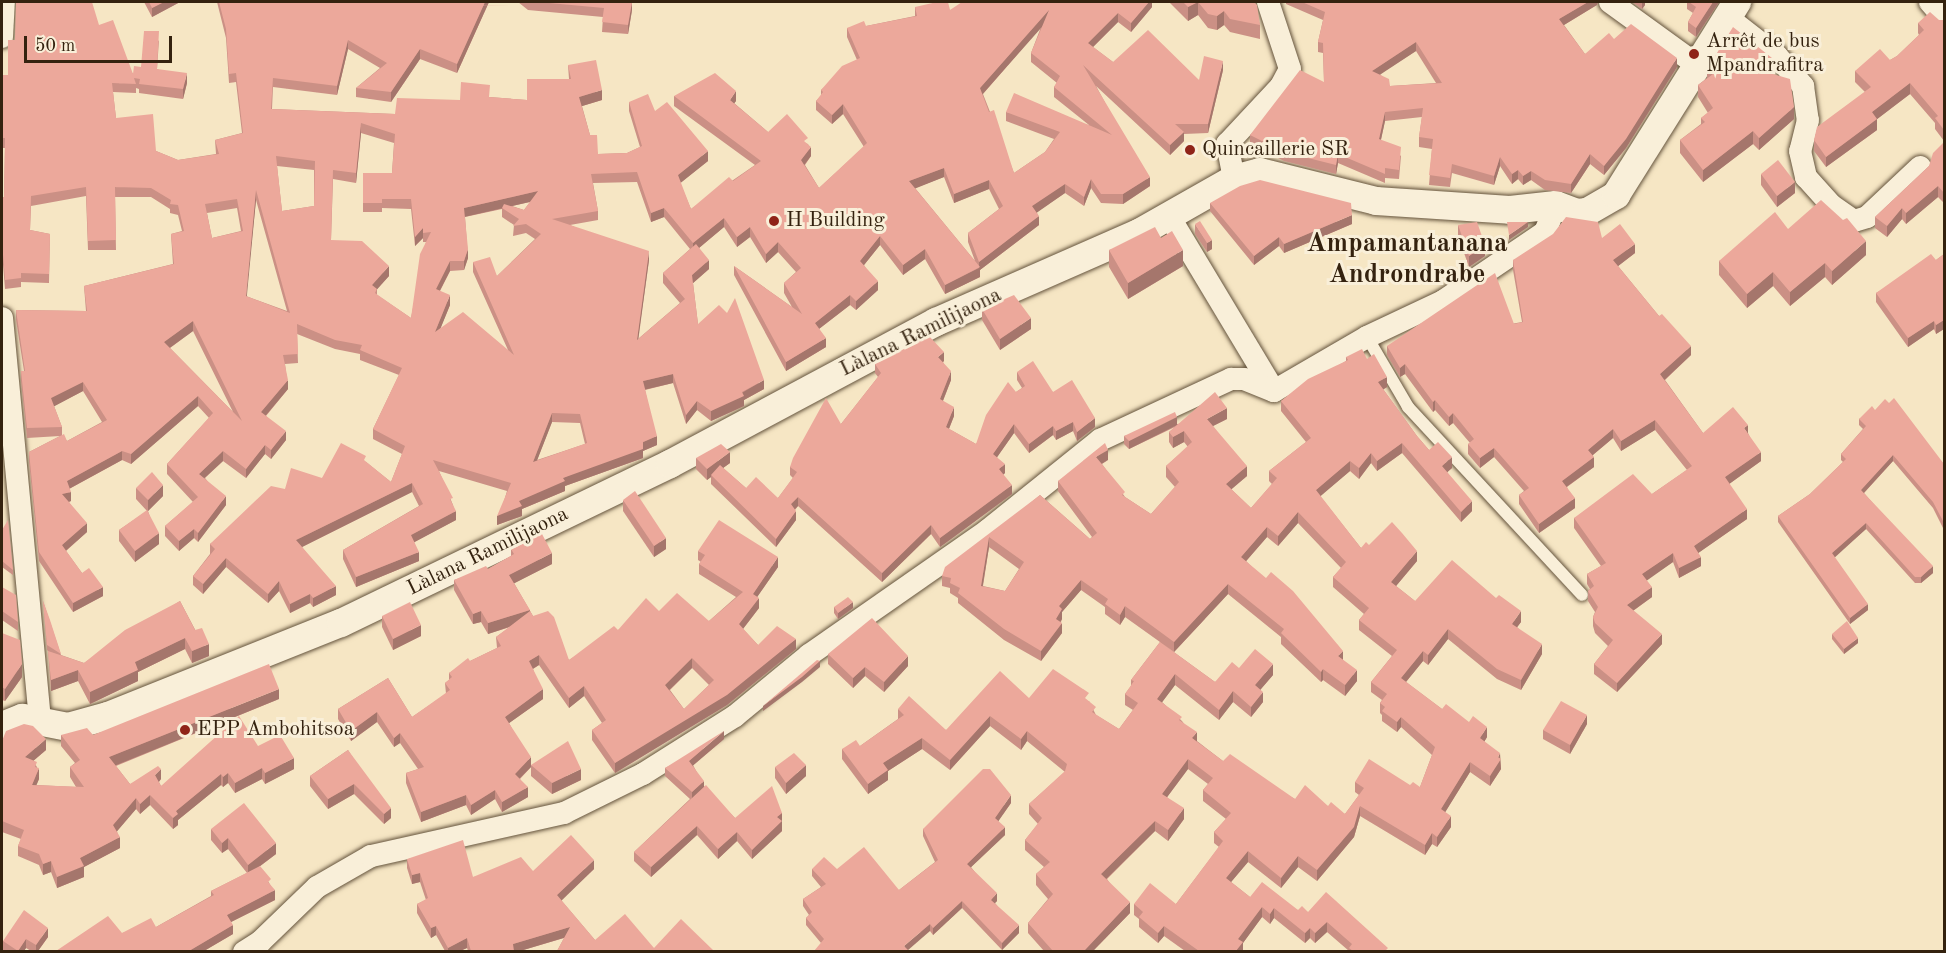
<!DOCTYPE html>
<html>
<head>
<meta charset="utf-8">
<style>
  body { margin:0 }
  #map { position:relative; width:1946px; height:953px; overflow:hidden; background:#f6e6c4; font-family:"Old Standard TT",serif }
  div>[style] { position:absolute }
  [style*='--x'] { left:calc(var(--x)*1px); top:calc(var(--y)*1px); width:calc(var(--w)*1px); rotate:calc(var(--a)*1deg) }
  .roads { filter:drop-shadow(0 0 2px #64533c) drop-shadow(0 0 2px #64533c) }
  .service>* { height:12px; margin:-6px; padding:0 6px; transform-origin:6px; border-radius:6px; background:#f9efd9 }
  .minor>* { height:22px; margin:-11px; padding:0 11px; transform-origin:11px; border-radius:11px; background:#f9efd9 }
  .tertiary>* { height:28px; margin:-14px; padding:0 14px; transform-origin:14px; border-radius:14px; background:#f9efd9 }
  .wall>* { inset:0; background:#cb9085 }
  .shaded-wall>* { inset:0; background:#a5766c }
  .building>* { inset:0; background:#eca89b }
  .dots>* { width:16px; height:16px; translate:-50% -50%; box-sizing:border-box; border:3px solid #f9efd9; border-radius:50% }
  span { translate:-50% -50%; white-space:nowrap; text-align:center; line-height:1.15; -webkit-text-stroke:6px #f9efd9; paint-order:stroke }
  .poi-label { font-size:21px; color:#34220f }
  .left { translate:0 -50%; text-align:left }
  .street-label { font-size:21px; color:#34220f }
  .district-label { font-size:27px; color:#34220f; font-weight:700 }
  .frame { position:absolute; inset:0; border:3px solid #34220f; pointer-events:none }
  .scale { position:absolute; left:24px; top:36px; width:148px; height:27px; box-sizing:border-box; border:3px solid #34220f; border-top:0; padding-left:8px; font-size:18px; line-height:21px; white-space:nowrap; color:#34220f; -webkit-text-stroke:4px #f9efd9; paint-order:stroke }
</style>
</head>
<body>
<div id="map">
  <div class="roads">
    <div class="service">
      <div style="--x:1367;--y:337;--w:81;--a:59.6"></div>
      <div style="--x:1408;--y:407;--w:256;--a:47.2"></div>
    </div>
    <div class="minor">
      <div style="--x:1610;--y:2;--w:107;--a:35.9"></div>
      <div style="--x:1930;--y:2;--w:21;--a:49"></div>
      <div style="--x:1727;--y:17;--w:63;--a:38"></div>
      <div style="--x:1777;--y:56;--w:40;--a:49"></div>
      <div style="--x:1803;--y:86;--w:34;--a:82"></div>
      <div style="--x:1808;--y:120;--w:32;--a:104"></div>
      <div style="--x:1800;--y:151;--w:27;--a:77"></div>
      <div style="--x:1806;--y:177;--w:38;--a:48"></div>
      <div style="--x:1831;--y:205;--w:28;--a:35"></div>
      <div style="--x:1854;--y:221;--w:14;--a:-17"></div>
      <div style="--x:1867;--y:217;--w:73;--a:-43.3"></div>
      <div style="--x:2;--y:37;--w:35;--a:-87"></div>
      <div style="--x:1234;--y:179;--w:36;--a:-101"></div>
      <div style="--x:1227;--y:144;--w:79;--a:-47"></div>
      <div style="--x:1281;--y:86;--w:19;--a:-62"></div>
      <div style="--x:1290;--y:69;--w:71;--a:-108.2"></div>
      <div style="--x:1169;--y:216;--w:204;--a:59"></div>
      <div style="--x:2;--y:318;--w:404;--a:84.6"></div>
      <div style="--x:244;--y:952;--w:19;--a:-32"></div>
      <div style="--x:260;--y:942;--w:79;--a:-44"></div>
      <div style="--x:317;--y:887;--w:62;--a:-29.9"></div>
      <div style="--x:371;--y:856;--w:198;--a:-12.6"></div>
      <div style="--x:564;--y:813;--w:88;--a:-26.3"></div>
      <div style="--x:643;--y:774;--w:109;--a:-32.2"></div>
      <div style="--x:735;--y:716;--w:96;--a:-39.5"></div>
      <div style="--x:809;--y:655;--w:218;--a:-34.9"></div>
      <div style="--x:988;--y:530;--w:144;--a:-38.8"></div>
      <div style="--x:1100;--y:440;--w:145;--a:-25"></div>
      <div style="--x:1231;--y:379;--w:13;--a:0"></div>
      <div style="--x:1244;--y:379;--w:32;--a:22"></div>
      <div style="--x:1274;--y:391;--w:108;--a:-30.1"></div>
      <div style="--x:1367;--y:337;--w:84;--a:-25.3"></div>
      <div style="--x:1443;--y:301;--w:123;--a:-34.1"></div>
      <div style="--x:1545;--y:232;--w:29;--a:-68"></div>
    </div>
    <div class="tertiary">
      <div style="--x:2;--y:726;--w:22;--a:-22"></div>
      <div style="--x:22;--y:718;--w:47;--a:11.1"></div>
      <div style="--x:68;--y:727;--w:41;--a:-15.4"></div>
      <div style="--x:108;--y:716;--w:251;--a:-21.8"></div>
      <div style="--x:341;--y:623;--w:365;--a:-25.8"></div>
      <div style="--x:670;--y:464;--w:302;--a:-28.1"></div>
      <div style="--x:936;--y:322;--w:222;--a:-23.7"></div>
      <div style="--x:1139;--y:233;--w:109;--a:-29.6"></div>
      <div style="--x:1234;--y:179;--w:27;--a:-15"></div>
      <div style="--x:1260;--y:172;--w:120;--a:14"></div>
      <div style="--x:1376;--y:201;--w:134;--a:3.8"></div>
      <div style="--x:1510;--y:210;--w:46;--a:-6.2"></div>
      <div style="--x:1556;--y:205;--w:22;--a:21"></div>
      <div style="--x:1577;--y:213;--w:10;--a:-6"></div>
      <div style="--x:1587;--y:212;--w:34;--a:-30"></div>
      <div style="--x:1616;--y:195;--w:228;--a:-57.9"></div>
    </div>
  </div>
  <div class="wall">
    <div style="clip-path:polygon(144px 2px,180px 2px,152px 17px)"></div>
    <div style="clip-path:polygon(evenodd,217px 2px,489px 2px,457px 73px,420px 59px,391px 102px,356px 97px,356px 88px,380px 68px,348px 49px,337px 95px,273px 87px,272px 109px,395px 114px,460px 100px,489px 97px,527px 100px,569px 79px,568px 65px,602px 100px,582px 106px,590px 135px,598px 154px,627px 153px,640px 147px,629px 111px,629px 102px,655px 111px,708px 161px,680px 183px,691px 209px,755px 165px,674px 106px,674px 96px,736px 101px,734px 103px,768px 132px,808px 144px,811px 156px,805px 165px,819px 188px,864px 147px,843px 114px,832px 124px,816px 110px,816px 101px,821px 96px,821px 90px,857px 60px,847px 37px,847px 28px,866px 26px,915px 16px,915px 7px,950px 10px,1152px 2px,1152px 7px,1131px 32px,1118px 22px,1093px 47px,1113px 62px,1199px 80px,1223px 70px,1208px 133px,1184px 134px,1184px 141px,1170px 155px,1096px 86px,1150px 186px,1123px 204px,1101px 203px,1091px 188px,1084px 206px,1065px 193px,1037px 212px,1039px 225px,980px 270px,980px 277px,945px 294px,925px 259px,903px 275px,880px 245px,864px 265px,878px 290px,856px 310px,850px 305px,819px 329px,826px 347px,786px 371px,734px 275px,734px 266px,792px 307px,784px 293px,784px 283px,796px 272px,778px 252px,766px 263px,750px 237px,737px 247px,724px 227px,699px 248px,709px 269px,693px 283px,698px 324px,764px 389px,744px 400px,744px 406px,711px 421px,697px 410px,686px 424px,673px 383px,645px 390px,657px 445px,643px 451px,643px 458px,565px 486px,565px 491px,522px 509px,522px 516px,497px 525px,507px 491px,439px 471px,453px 505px,456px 520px,414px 542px,419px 561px,356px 587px,343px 559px,343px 550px,419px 506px,412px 492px,302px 547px,336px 595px,313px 607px,310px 603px,290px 613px,279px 591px,268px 603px,226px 567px,203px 594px,193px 585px,193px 576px,210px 554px,210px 544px,285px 489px,322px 478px,366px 462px,391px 482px,402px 454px,373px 439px,373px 429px,399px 375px,360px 360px,360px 354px,335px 349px,297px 334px,298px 363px,285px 364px,288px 389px,266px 416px,286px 440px,271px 459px,265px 454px,246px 478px,223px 461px,205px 478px,226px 505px,198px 542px,194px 538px,179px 551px,165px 536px,165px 526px,193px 502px,167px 474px,167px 464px,209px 418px,198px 406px,131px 464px,122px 460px,69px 489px,71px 501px,69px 502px,87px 532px,66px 551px,82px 573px,103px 596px,73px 612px,39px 561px,29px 461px,29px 452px,60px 436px,27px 438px,21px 381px,21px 371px,24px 371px,16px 320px,16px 310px,86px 311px,84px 286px,173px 264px,171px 234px,182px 231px,178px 215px,170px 213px,170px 209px,151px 197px,115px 197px,116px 250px,88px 250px,86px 196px,31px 206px,30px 230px,50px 234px,49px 283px,21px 282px,21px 287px,5px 289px,2px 252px,2px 197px,4px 197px,5px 148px,2px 148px,2px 75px,8px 75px,15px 40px,99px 25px,133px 74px,141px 67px,159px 40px,157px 69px,187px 83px,183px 99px,139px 93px,139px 89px,136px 88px,136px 93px,113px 92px,116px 118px,156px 151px,178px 160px,216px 154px,215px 140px,242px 133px,236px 82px,229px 83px,226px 38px,217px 2px,1041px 27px,1031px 53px,1031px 62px,1057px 83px,1054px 87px,1054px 97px,1089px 125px,1006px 112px,1006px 121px,1054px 139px,1045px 152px,1014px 173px,983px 94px,1041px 27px,217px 2px,361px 133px,394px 143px,392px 173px,363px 173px,363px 212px,382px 212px,382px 208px,411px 209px,415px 246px,423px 238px,423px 242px,426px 242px,411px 318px,377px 295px,377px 289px,389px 276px,331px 240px,333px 179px,356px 183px,361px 133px,217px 2px,277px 166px,314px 170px,314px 206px,282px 211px,277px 166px,217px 2px,944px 177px,954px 203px,989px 189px,999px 209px,968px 233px,968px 242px,975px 261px,915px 188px,944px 177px,217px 2px,637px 182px,651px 222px,664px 217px,690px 249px,663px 273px,663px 283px,680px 303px,638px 339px,649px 260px,570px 225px,598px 220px,598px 211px,593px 183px,637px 182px,217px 2px,256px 200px,287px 311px,246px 296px,256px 200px,217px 2px,530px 202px,524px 210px,512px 206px,530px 202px,217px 2px,237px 208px,241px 231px,212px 238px,207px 213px,237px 208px,217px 2px,502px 209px,502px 217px,514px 225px,513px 236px,526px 233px,535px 239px,497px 276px,473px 262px,473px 272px,508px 350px,440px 329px,450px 305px,440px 291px,450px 271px,464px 270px,468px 258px,465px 217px,502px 209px,217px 2px,193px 331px,233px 412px,170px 348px,193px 331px,217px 2px,83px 391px,102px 422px,67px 441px,62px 435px,62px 427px,54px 406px,83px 391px,217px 2px,552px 422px,580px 423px,585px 444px,537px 460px,552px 422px)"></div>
    <div style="clip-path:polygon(518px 2px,632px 2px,632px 10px,628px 34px,602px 32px,603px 17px,528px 10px)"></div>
    <div style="clip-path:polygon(1169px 2px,1254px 2px,1260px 25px,1260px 39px,1230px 32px,1224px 25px,1217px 30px,1208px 28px,1198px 15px,1188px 21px)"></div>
    <div style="clip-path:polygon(evenodd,1286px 2px,1598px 2px,1597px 5px,1564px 25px,1585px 54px,1614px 39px,1677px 67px,1626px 148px,1604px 175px,1590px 164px,1571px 193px,1545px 190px,1531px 180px,1523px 185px,1518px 179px,1512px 184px,1500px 166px,1494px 185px,1452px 173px,1450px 187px,1429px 185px,1432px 149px,1419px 147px,1419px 137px,1422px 117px,1385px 121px,1381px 140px,1401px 156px,1399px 179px,1385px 178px,1385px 183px,1338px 163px,1336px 174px,1284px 161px,1250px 144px,1250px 135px,1324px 82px,1323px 53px,1318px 52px,1318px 42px,1323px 20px,1286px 4px,1286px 2px,1416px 51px,1436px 83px,1390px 86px,1380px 74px,1416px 51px)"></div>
    <div style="clip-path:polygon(1632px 2px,1645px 2px,1645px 5px,1642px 9px)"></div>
    <div style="clip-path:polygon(1687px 2px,1719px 2px,1696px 37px,1688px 31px,1688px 22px,1693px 13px,1687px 9px)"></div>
    <div style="clip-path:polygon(1939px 20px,1944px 20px,1944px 141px,1935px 129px,1935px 123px,1910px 94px,1877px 119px,1877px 130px,1826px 167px,1814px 151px,1814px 140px,1865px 92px,1855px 82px,1855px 71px,1890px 60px,1897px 56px,1919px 35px,1918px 33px,1918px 23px)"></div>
    <div style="clip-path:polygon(1707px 69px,1772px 71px,1769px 73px,1794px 119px,1759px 150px,1753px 144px,1703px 182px,1680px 153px,1680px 140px,1701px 124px,1701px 118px,1708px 113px,1698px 97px,1698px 85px,1707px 78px)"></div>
    <div style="clip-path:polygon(1944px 142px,1944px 203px,1938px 197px,1906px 224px,1902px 219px,1887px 237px,1875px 228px,1875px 217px,1929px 166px)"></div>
    <div style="clip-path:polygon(1761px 174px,1795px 193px,1777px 207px,1761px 185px)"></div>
    <div style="clip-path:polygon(1210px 203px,1352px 224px,1284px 253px,1279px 246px,1254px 265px,1210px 211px)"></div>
    <div style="clip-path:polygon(1195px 224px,1212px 249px,1207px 252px,1195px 234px)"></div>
    <div style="clip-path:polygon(1458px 225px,1485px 256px,1469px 267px,1458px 236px)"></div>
    <div style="clip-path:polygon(1788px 229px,1866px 255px,1832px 285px,1825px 277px,1790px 306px,1773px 286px,1747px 308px,1719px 275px,1719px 261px)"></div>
    <div style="clip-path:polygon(1161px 238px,1183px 266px,1128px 299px,1109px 267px,1109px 250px)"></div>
    <div style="clip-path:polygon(1602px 238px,1635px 253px,1618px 266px,1691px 355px,1665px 380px,1703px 433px,1748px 433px,1761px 461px,1729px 484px,1747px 519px,1698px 553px,1701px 566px,1679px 578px,1673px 562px,1646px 580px,1652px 597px,1633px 611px,1662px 644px,1617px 692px,1594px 674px,1594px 664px,1608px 646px,1595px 633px,1593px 626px,1593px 617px,1595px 612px,1588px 601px,1588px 591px,1590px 589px,1587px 584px,1587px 574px,1601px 566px,1574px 528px,1574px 518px,1652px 494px,1687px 470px,1655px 430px,1621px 451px,1613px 438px,1593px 455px,1594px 467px,1567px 487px,1575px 508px,1539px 533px,1519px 504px,1519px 495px,1524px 491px,1494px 457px,1480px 468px,1468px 454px,1468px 444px,1470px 443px,1453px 423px,1449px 426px,1435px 410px,1433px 412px,1405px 374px,1400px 377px,1387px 355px,1387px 346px,1522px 322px,1513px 270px,1513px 260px)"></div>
    <div style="clip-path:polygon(1944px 254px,1944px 329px,1936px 334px,1934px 329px,1908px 347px,1876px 302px,1876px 293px,1936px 260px)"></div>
    <div style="clip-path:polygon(982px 309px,1031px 329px,1000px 350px,982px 320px)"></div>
    <div style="clip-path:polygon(evenodd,1346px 357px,1367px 359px,1387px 387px,1383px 389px,1417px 436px,1429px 450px,1452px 468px,1447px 472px,1472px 511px,1461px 522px,1402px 453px,1377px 471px,1371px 463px,1359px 479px,1350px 471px,1320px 496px,1361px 548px,1369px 545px,1417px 561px,1396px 586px,1415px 601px,1521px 622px,1517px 627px,1542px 654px,1521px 690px,1497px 679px,1448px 639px,1428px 665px,1423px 661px,1406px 682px,1442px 709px,1487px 737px,1484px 742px,1500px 759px,1501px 769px,1490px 786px,1470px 772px,1445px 812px,1451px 827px,1437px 847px,1432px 844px,1425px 855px,1360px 816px,1354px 837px,1317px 881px,1298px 867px,1281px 888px,1248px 862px,1231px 882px,1250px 897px,1298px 910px,1308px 912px,1388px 951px,1349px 951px,1327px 932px,1315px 943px,1310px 938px,1305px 943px,1274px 918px,1270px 924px,1262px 917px,1243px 943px,1243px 951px,1185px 951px,1164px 936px,1158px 943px,1139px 927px,1139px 919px,1134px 915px,1134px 904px,1176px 904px,1219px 847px,1214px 843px,1214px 832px,1226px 819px,1203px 801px,1203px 790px,1208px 784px,1188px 769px,1167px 797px,1184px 819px,1168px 841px,1155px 831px,1107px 879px,1130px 913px,1093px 951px,1044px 951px,1028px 933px,1028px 923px,1048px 899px,1036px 885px,1036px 874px,1044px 867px,1025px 850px,1025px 840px,1038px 824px,1029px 814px,1029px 804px,1065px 772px,1027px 741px,1021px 750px,990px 726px,950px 770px,922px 749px,888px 771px,888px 780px,868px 794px,842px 759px,842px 749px,860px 746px,898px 719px,898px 709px,946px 730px,1029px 698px,1089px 701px,1096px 715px,1119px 729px,1133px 710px,1125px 705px,1125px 694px,1131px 686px,1131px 680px,1160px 642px,1215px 682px,1239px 668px,1273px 675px,1260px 690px,1263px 702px,1251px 717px,1233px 702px,1219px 720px,1175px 685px,1162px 702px,1182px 721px,1197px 741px,1223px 761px,1295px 799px,1328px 806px,1345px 814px,1359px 795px,1355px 792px,1355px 782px,1420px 787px,1432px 755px,1401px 727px,1397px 732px,1382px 721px,1382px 715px,1380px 713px,1380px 703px,1382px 700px,1371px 692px,1371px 682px,1392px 656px,1359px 630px,1359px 620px,1364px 614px,1333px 587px,1333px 577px,1341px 568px,1298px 523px,1278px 546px,1267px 537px,1246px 561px,1343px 660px,1357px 681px,1345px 696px,1323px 680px,1321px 682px,1281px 644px,1281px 637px,1228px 594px,1174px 652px,1125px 617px,1120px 625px,1105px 614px,1105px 607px,1081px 590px,1062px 612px,1062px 619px,1061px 622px,1062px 633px,1041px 661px,1004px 640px,958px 603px,958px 598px,950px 593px,950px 588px,942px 586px,942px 576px,1040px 495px,1090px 539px,1092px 537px,1058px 491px,1058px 481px,1108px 460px,1102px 464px,1125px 497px,1151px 514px,1175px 487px,1166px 477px,1166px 466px,1188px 447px,1184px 442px,1173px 448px,1169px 442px,1169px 432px,1175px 427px,1129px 449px,1124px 444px,1124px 436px,1177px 424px,1227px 419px,1213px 426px,1247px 476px,1231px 489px,1251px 508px,1272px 484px,1269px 481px,1269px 471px,1306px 442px,1281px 411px,1281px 401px,1346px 361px,1346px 357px,989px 547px,1019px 569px,1005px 591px,983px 586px,989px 547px)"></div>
    <div style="clip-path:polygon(944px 361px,943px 362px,951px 380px,943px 401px,954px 416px,949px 429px,976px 444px,1016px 392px,1022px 388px,1017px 380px,1017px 372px,1053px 392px,1095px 427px,1077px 441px,1073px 431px,1056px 440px,1053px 435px,1029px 453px,1014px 433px,997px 457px,1005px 473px,1003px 475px,1012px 494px,940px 547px,931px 534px,882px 582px,798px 506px,795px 510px,796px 520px,776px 547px,711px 484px,711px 477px,707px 480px,696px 469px,696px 458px,730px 463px,723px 468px,746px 488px,778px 498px,793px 478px,790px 475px,790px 467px,841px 424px,878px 377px,875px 373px,875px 364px)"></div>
    <div style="clip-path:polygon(1875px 410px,1944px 464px,1944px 530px,1933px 508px,1893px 461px,1864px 493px,1933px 573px,1921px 583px,1915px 583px,1866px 529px,1834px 557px,1868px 610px,1850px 624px,1778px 522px,1778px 516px,1810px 494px,1843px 462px,1841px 460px,1841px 454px,1863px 429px,1859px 425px,1859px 419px)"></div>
    <div style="clip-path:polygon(136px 488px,163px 496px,148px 511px,159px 544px,135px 562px,119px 541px,119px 530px,147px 511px,136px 499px)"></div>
    <div style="clip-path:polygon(623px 500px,666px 549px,654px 557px,623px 511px)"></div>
    <div style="clip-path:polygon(2px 530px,13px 570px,13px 575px,2px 567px)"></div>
    <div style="clip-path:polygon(evenodd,511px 549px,552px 564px,514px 583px,533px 616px,569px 660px,618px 630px,659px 611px,709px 621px,736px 597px,699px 574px,699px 564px,701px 562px,698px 560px,698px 551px,778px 567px,757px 597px,759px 608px,743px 629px,758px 645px,796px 649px,727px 705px,615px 773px,592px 740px,592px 730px,602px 723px,584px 696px,569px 708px,539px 665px,533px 669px,543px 699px,509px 723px,531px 765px,581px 780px,552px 794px,531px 776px,531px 767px,520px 779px,528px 797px,502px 812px,495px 799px,471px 815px,466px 805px,421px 822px,406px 783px,406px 773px,418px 769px,400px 743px,394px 747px,377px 722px,351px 741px,338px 719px,338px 709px,388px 678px,412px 717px,446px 694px,445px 683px,449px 680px,449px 673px,470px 661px,497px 648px,496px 637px,510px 627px,488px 634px,481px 622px,473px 624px,454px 590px,454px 580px,488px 569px,511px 556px,511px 549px,692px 668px,709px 685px,684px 709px,670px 690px,692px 668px)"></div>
    <div style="clip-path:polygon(2px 587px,18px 622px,18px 631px,2px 620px)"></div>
    <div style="clip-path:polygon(43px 601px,61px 655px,84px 663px,180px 601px,209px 656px,192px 663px,185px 649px,138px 672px,138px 681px,90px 704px,78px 681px,51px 691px,48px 651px,47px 650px)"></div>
    <div style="clip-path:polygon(834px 607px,853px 608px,838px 619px,834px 613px)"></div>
    <div style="clip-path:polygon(382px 616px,421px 636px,393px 650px,382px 627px)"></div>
    <div style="clip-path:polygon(2px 633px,22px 677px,5px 701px,2px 700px)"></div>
    <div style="clip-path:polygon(1832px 634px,1858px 643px,1844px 654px,1832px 639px)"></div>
    <div style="clip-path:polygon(828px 654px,908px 666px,884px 692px,865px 676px,853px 688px,828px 664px)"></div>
    <div style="clip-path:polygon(279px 699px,116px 766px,130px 784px,161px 779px,159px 782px,161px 786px,258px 746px,294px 769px,265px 784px,262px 779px,235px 793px,228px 783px,223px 787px,221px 785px,178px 820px,178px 825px,173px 829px,150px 805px,140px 814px,136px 809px,117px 831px,120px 848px,84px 867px,84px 877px,57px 888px,51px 872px,43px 875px,39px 865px,18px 856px,18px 846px,21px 839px,2px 832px,2px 741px,46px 750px,33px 761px,37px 767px,39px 779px,36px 785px,76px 787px,70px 777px,70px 767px,75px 763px,61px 746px,61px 735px,93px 735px)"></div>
    <div style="clip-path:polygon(1587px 724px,1570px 754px,1543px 739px,1543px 730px)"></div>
    <div style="clip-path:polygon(724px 739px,693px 765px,704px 786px,735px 818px,782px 813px,782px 831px,752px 859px,737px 841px,718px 859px,697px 835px,651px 877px,634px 861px,634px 852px,690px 799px,665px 776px,665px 768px)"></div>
    <div style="clip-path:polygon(348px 750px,391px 818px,384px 824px,354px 794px,328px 809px,310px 786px,310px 776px)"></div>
    <div style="clip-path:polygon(775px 767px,806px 776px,786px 794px,775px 778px)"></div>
    <div style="clip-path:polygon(1011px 803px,998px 821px,1005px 835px,971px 867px,997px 901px,995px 903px,1019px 933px,1002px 950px,962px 908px,933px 935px,930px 931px,821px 943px,806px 925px,806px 918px,809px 915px,803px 906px,803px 899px,821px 887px,812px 876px,812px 869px,837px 869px,899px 890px,935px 862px,923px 836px,923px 829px)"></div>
    <div style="clip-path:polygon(211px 829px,276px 854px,259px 867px,271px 886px,275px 900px,231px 922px,233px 934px,204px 951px,56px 951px,122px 933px,156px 927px,211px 896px,211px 891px,247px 873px,228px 849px,222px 853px,211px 840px)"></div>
    <div style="clip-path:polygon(407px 859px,473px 877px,533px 871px,594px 869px,561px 900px,595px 940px,654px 948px,714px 951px,557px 951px,564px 938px,520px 951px,468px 951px,467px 948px,460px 951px,445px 951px,436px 935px,431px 938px,417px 913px,417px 904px,426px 900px,420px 882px,412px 884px,407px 868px)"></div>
    <div style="clip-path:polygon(48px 937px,38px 951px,31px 951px,26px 948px,24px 951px,5px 951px,3px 950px,3px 941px)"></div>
  </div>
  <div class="shaded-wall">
    <div style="clip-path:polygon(164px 2px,180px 2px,152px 17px,152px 8px)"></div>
    <div style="clip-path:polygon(485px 2px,489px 2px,457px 73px,457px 64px)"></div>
    <div style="clip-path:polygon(632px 2px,632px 10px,628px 34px,628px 25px)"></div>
    <div style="clip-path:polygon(1149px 2px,1152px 2px,1152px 7px,1131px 32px,1131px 23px)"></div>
    <div style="clip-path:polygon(1198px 2px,1198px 15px,1188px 21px,1188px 7px)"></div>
    <div style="clip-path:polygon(1588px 2px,1598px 2px,1597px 5px,1559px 28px,1559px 19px)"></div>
    <div style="clip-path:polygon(1642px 2px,1645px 2px,1645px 5px,1642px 9px)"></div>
    <div style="clip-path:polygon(1713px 2px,1719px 2px,1696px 37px,1696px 28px)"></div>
    <div style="clip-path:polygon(1049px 10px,1049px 19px,980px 97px,980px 88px)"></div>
    <div style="clip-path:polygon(1224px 11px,1224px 25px,1217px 30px,1217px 16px)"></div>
    <div style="clip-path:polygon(1118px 13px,1118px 22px,1088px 52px,1088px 43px)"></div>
    <div style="clip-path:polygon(348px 40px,348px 49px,337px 95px,337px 86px)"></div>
    <div style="clip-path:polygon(1416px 42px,1416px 51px,1372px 80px,1372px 71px)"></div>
    <div style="clip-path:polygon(420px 49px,420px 59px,391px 102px,391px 92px)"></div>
    <div style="clip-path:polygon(1677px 58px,1677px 67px,1626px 148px,1604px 175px,1604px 166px)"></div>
    <div style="clip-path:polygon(1772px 58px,1772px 71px,1759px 83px,1759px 70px)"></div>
    <div style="clip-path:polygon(1223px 61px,1223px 70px,1208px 133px,1208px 124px)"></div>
    <div style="clip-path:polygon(187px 73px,187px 83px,183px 99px,183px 89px)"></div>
    <div style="clip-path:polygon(1910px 83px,1910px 94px,1872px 123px,1872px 112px)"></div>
    <div style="clip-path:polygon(602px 90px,602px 100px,579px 107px,579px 97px)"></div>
    <div style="clip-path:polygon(736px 91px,736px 101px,730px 109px,730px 100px)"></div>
    <div style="clip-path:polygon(843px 104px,843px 114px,832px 124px,832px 115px)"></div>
    <div style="clip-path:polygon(1794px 107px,1794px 119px,1759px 150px,1759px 138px)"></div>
    <div style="clip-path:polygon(1385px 112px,1385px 121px,1379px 148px,1379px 139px)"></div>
    <div style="clip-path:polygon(1877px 119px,1877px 130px,1826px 167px,1826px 157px)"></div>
    <div style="clip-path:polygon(361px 123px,361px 133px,356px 183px,356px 173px)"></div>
    <div style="clip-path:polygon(1753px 131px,1753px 144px,1703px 182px,1703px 170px)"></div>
    <div style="clip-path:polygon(1184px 132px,1184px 141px,1170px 155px,1170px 145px)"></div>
    <div style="clip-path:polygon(811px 147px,811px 156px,801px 169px,801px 160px)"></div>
    <div style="clip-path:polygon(708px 151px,708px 161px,678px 185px,678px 175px)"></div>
    <div style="clip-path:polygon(1338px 154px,1338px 163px,1336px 174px,1336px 165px)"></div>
    <div style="clip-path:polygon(1590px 154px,1590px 164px,1571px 193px,1571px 184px)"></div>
    <div style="clip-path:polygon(1500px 157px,1500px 166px,1494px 185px,1494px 176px)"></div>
    <div style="clip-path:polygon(944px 168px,944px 177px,909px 191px,909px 181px)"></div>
    <div style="clip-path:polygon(1518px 170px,1518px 179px,1512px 184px,1512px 174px)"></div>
    <div style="clip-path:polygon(1531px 171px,1531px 180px,1523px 185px,1523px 176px)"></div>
    <div style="clip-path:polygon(1150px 177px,1150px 186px,1123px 204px,1123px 194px)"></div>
    <div style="clip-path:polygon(1091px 179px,1091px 188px,1084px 206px,1084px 197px)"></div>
    <div style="clip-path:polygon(989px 180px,989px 189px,954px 203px,954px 194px)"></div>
    <div style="clip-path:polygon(1795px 182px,1795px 193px,1777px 207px,1777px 196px)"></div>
    <div style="clip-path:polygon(1065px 184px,1065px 193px,1032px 216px,1032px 206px)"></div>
    <div style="clip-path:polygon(1938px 186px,1938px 197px,1906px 224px,1906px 213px)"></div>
    <div style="clip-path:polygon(256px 190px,256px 200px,246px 305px,246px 296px)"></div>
    <div style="clip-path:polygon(538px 191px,538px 200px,464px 217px,464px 208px)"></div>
    <div style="clip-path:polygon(664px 208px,664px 217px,651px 222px,651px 213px)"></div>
    <div style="clip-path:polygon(1902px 208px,1902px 219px,1887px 237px,1887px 226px)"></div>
    <div style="clip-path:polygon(1352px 215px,1352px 224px,1284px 253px,1284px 244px)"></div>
    <div style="clip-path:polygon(1039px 216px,1039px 225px,980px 270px,980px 277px,945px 294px,945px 285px,979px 268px,979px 262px)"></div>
    <div style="clip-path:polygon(724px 218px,724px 227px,693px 253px,693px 243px)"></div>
    <div style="clip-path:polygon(1528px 222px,1528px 227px,1509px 240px,1509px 235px)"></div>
    <div style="clip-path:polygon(750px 227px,750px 237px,737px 247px,737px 237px)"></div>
    <div style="clip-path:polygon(423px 228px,423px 238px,415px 246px,415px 237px)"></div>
    <div style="clip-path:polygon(880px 236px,880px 245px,860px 270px,860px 261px)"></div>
    <div style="clip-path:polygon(1279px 237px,1279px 246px,1254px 265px,1254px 256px)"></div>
    <div style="clip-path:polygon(1212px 240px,1212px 249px,1207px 252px,1207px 243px)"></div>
    <div style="clip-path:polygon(1866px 241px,1866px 255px,1832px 285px,1832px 271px)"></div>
    <div style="clip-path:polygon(778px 242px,778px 252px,766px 263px,766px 254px)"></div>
    <div style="clip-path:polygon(1635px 244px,1635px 253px,1613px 270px,1613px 260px)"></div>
    <div style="clip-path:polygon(1485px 245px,1485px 256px,1469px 267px,1469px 256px)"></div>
    <div style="clip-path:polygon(468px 249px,468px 258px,464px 270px,464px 261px)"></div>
    <div style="clip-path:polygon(925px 249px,925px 259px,903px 275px,903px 265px)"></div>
    <div style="clip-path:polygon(1183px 250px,1183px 266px,1128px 299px,1128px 283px)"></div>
    <div style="clip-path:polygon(649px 251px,649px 260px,637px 349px,637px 340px)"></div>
    <div style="clip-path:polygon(709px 260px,709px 269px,692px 284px,692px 275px)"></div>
    <div style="clip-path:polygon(450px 261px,450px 271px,436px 298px,436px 289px)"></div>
    <div style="clip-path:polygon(1825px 263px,1825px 277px,1790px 306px,1790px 292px)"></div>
    <div style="clip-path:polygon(389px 266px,389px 276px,372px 295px,372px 285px)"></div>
    <div style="clip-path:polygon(1773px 272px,1773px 286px,1747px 308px,1747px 294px)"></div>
    <div style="clip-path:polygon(878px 281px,878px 290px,856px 310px,856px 301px)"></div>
    <div style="clip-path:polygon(450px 295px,450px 305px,435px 342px,435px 332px)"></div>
    <div style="clip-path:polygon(850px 295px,850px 305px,815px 332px,815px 323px)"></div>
    <div style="clip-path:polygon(1031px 318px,1031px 329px,1000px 350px,1000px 339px)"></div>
    <div style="clip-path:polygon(1944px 320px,1944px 329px,1936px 334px,1936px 325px)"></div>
    <div style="clip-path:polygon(193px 321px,193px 331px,164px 352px,164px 342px)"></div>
    <div style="clip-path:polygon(1934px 321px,1934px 329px,1908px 347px,1908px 338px)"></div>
    <div style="clip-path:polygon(826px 338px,826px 347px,786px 371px,786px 362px)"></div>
    <div style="clip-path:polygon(1691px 346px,1691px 355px,1660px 384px,1660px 374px)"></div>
    <div style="clip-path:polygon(944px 352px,944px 361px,938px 366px,938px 357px)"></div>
    <div style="clip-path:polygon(1405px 364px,1405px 374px,1400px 377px,1400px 368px)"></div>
    <div style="clip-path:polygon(951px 371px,951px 380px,940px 408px,940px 399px)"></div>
    <div style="clip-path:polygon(673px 374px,673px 383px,643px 390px,643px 381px)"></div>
    <div style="clip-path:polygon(1387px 377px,1387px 387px,1378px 393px,1378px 382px)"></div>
    <div style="clip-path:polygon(288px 380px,288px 389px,261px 421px,261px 412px)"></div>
    <div style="clip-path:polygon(764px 380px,764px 389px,744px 400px,744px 406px,711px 421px,711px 411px)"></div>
    <div style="clip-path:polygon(83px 382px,83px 391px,51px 408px,51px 398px)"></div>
    <div style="clip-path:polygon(198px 396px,198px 406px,131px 464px,131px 454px)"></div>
    <div style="clip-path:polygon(1435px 400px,1435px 410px,1433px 412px,1433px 402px)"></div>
    <div style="clip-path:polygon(697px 401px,697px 410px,686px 424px,686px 415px)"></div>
    <div style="clip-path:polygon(954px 407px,954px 416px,946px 436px,946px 427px)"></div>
    <div style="clip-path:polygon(1227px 408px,1227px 419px,1207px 429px,1207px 419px)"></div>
    <div style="clip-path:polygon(552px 413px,552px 422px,533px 471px,533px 462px)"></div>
    <div style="clip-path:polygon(1453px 413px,1453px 423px,1449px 426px,1449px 417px)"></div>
    <div style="clip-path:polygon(1177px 417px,1177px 425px,1129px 449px,1129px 441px)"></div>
    <div style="clip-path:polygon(1095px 418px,1095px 427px,1077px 441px,1077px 432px)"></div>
    <div style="clip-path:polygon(1655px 420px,1655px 430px,1621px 451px,1621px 441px)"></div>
    <div style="clip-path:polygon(1073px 422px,1073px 431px,1056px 440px,1056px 431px)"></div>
    <div style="clip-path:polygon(1014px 424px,1014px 433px,993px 463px,993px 454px)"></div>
    <div style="clip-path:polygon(1748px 425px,1748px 434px,1744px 428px)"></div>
    <div style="clip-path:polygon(1053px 426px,1053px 435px,1029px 453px,1029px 444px)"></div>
    <div style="clip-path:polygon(1613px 429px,1613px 438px,1588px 459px,1588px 450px)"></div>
    <div style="clip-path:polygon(286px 431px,286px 440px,271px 459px,271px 450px)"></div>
    <div style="clip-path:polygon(1184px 431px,1184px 442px,1173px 448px,1173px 437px)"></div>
    <div style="clip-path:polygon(657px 436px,657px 445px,643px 451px,643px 458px,565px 486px,565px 491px,522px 509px,522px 516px,497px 525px,497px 516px,519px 501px,563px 478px)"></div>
    <div style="clip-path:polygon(1402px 443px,1402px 453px,1377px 471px,1377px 461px)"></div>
    <div style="clip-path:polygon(265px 445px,265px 454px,246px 478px,246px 469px)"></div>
    <div style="clip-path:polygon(1494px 448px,1494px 457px,1480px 468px,1480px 458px)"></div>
    <div style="clip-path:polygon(1108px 450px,1108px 460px,1096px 467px,1096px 457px)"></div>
    <div style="clip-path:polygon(122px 451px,122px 460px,67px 490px,67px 481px)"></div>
    <div style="clip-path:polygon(223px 451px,223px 461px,199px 483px,199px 474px)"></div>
    <div style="clip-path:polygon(730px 452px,730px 463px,712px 476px,711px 475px,711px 477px,707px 480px,707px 469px)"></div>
    <div style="clip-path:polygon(1761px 452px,1761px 461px,1725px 487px,1725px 477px)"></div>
    <div style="clip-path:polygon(1371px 453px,1371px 463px,1359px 479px,1359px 468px)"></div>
    <div style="clip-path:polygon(1893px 455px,1893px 461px,1861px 496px,1861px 490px)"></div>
    <div style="clip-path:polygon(1452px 457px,1452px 468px,1442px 477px,1442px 466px)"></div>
    <div style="clip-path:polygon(1594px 457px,1594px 467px,1562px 490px,1562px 481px)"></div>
    <div style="clip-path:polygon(1350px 461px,1350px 471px,1316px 500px,1316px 490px)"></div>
    <div style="clip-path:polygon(1005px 464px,1005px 473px,999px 478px,999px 469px)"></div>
    <div style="clip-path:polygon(1247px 466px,1247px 476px,1226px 494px,1226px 484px)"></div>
    <div style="clip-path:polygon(412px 483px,412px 492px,296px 550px,296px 540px)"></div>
    <div style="clip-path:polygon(163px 485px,163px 496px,148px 511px,148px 500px)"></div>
    <div style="clip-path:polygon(1012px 485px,1012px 494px,940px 547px,940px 538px)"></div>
    <div style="clip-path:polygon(71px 492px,71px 501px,62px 504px,62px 494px)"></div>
    <div style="clip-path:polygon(226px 496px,226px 505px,198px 542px,198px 533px)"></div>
    <div style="clip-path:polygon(798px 497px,798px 506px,791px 513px,791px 504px)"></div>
    <div style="clip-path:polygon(1575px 498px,1575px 508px,1539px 533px,1539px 524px)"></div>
    <div style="clip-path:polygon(1472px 501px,1472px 511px,1461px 522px,1461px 512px)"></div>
    <div style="clip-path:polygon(1747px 509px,1747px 519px,1694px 556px,1694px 546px)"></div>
    <div style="clip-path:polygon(456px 511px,456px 520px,411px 544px,411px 535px)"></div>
    <div style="clip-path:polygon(796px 511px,796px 520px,776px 547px,776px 539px)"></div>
    <div style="clip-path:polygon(1298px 512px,1298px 523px,1278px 546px,1278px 536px)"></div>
    <div style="clip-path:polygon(87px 523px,87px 532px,62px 554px,62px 545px)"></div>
    <div style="clip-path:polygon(1866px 523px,1866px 529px,1832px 560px,1832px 553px)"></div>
    <div style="clip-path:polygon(931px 525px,931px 534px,882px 582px,882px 573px)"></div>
    <div style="clip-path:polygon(1267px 527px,1267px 537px,1241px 567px,1241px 557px)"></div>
    <div style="clip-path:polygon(194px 529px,194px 538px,179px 551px,179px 541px)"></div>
    <div style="clip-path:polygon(159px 533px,159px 544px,135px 562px,135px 551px)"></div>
    <div style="clip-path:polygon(989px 537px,989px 547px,981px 596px,981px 586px)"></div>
    <div style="clip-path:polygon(666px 538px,666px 549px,654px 557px,654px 546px)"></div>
    <div style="clip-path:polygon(1417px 551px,1417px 561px,1391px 592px,1391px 582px)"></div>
    <div style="clip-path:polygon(419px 552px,419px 561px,356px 587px,356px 577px)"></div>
    <div style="clip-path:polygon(552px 553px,552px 564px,509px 586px,509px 575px)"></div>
    <div style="clip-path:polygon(1673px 553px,1673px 562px,1642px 584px,1642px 574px)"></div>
    <div style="clip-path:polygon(778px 557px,778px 567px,753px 603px,753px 594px)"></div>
    <div style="clip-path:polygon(1701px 557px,1701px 566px,1679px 578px,1679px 568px)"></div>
    <div style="clip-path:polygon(226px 558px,226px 567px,203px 594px,203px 584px)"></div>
    <div style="clip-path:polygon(1933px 566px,1933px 573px,1921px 583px,1921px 577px)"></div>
    <div style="clip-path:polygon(1081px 580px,1081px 590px,1062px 612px,1062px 619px,1056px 629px,1056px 619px,1059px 606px)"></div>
    <div style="clip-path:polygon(279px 581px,279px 591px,268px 603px,268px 594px)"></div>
    <div style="clip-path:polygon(1228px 584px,1228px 594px,1174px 652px,1174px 642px)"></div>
    <div style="clip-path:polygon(336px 586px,336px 595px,313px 607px,313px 598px)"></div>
    <div style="clip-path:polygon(103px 587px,103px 596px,73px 612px,73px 603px)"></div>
    <div style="clip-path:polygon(1652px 587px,1652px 597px,1627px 615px,1627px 605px)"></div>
    <div style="clip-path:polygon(310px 594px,310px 603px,290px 613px,290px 604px)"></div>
    <div style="clip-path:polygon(759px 598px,759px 608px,739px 634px,739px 624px)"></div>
    <div style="clip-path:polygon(853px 602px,853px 608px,838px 619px,838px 613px)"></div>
    <div style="clip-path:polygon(1868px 604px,1868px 610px,1850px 624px,1850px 618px)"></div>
    <div style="clip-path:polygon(1125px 606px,1125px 617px,1120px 625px,1120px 615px)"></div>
    <div style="clip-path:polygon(530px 610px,530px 620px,488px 634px,488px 623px)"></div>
    <div style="clip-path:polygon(481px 611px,481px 622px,473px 624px,473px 614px)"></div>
    <div style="clip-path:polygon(1521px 611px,1521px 622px,1512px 634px,1512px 624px)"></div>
    <div style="clip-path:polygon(1062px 623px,1062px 633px,1041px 661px,1041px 651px)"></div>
    <div style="clip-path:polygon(421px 625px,421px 636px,393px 650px,393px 639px)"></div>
    <div style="clip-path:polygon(1448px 629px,1448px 639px,1428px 665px,1428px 655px)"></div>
    <div style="clip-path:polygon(1662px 634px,1662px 644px,1617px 692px,1617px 683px)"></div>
    <div style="clip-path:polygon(185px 638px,185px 649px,138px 672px,138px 681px,90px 704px,90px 692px,135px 662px)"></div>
    <div style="clip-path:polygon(1858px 638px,1858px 643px,1844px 654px,1844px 649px)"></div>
    <div style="clip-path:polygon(796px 639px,796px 649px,727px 705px,615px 773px,615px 763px)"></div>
    <div style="clip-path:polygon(209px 644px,209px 656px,192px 663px,192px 651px)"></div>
    <div style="clip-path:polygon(1542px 644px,1542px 654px,1521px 690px,1521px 680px)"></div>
    <div style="clip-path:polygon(1343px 651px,1343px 661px,1338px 656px)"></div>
    <div style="clip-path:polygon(1423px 651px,1423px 661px,1401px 688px,1401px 678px)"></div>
    <div style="clip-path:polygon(539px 655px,539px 665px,529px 671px,529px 661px)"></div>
    <div style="clip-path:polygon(908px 656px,908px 666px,884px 692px,884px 682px)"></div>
    <div style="clip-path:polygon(692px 658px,692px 668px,665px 694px,665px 685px)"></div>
    <div style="clip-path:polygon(820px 661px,820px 667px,802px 682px,763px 711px,763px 706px)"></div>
    <div style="clip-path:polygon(22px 664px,22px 677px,5px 701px,5px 689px)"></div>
    <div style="clip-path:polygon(1273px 664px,1273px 675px,1255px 696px,1255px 685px)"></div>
    <div style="clip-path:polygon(865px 667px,865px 676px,853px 688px,853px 678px)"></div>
    <div style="clip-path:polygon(1323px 669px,1323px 680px,1321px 682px,1321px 672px)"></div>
    <div style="clip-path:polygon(78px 670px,78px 681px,51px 691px,51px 680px)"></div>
    <div style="clip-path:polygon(1357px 670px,1357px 681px,1345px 696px,1345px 685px)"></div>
    <div style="clip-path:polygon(1175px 674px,1175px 685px,1157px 709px,1157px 699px)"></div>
    <div style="clip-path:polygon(584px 686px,584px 696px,569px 708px,569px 698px)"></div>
    <div style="clip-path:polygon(279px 689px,279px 699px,109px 768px,109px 757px)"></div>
    <div style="clip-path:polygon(543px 689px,543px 699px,505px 726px,505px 717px)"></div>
    <div style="clip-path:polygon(1233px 691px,1233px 702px,1219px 720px,1219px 710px)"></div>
    <div style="clip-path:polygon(1263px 692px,1263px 702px,1251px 717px,1251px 707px)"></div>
    <div style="clip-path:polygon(377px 712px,377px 722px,351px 741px,351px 731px)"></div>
    <div style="clip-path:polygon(1587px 715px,1587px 724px,1570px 754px,1570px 745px)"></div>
    <div style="clip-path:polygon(990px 716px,990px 726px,950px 770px,950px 760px)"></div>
    <div style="clip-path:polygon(1401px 717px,1401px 727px,1397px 732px,1397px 722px)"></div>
    <div style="clip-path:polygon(1487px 727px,1487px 737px,1480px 749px,1480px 738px)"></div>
    <div style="clip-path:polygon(724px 731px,724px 739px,689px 769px,689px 761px)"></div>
    <div style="clip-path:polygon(1027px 731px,1027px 741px,1021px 750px,1021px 739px)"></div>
    <div style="clip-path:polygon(1197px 732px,1197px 742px,1192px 738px)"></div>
    <div style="clip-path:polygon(400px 733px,400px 743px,394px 747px,394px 738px)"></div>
    <div style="clip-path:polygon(922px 738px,922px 749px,888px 771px,888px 780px,868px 794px,868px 784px,883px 763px)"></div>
    <div style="clip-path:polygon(46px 739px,46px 750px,25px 768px,25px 757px)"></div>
    <div style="clip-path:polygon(1500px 753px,1501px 769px,1490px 786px,1490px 776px)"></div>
    <div style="clip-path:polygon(531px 757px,531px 767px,515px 783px,515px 774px)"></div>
    <div style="clip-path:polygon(294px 758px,294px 769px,265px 784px,265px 773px)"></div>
    <div style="clip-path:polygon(1188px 759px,1188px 769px,1162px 804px,1162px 794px)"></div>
    <div style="clip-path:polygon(1470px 762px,1470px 772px,1441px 819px,1441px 809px)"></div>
    <div style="clip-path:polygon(806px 765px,806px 776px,786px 794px,786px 783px)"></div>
    <div style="clip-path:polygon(39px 768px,39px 779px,32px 796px,32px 785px)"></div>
    <div style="clip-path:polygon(262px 768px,262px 779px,235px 793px,235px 783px)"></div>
    <div style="clip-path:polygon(161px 769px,161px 779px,155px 786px,155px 775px)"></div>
    <div style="clip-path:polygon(581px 769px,581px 780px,552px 794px,552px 783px)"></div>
    <div style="clip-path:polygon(228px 773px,228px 783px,223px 787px,223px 777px)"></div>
    <div style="clip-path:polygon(221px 774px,221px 785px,178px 820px,178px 825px,173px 829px,173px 818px,176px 811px)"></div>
    <div style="clip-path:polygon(704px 781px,704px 789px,692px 800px,692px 792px)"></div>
    <div style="clip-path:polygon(354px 784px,354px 794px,328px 809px,328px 799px)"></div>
    <div style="clip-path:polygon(528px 787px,528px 797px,502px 812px,502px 802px)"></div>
    <div style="clip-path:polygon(495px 790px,495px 799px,471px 815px,471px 805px)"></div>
    <div style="clip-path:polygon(150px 795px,150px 805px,140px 814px,140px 804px)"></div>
    <div style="clip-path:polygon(466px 795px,466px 805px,421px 822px,421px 812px)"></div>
    <div style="clip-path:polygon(1011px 795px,1011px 803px,995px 826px,995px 818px)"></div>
    <div style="clip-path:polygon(136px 798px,136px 809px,113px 836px,113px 825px)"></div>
    <div style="clip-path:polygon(1360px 806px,1360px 816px,1354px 837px,1317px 881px,1317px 870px)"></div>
    <div style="clip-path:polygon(391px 808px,391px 818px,384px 824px,384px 814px)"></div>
    <div style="clip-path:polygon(1184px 808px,1184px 819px,1168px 841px,1168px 830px)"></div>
    <div style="clip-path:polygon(782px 813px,782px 831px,752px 859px,752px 850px,777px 817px)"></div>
    <div style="clip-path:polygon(1451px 816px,1451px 827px,1437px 847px,1437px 837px)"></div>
    <div style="clip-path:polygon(1155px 821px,1155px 831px,1101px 884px,1101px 874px)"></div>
    <div style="clip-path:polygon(697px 826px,697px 835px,651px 877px,651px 867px)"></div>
    <div style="clip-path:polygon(1005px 827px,1005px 835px,967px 871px,967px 864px)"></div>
    <div style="clip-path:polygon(737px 832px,737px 841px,718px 859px,718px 849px)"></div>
    <div style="clip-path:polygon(1432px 833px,1432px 844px,1425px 855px,1425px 845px)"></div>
    <div style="clip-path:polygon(120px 837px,120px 848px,84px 867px,84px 877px,57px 888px,57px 877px,80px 858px)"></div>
    <div style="clip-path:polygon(228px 838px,228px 849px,222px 853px,222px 843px)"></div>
    <div style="clip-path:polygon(276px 843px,276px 854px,248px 875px,248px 865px)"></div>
    <div style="clip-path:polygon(1248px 851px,1248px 862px,1226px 888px,1226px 878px)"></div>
    <div style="clip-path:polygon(1298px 856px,1298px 867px,1281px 888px,1281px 878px)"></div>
    <div style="clip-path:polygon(594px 860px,594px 869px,557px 905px,557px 895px)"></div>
    <div style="clip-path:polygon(51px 861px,51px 872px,43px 875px,43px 864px)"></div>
    <div style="clip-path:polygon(420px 873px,420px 882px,412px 884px,412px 875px)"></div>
    <div style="clip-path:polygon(275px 890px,275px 900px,227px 924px,227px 915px)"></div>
    <div style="clip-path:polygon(997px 893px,997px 901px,991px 907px,991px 900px)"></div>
    <div style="clip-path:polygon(962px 901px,962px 908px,933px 935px,933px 928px)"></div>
    <div style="clip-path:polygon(1130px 902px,1130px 913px,1093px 951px,1084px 951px)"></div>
    <div style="clip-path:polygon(1262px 907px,1262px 917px,1243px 943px,1243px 951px,1236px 951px,1238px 939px)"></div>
    <div style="clip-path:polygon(1274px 908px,1274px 918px,1270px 924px,1270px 914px)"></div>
    <div style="clip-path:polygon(1327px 922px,1327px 932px,1315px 943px,1315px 933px)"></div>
    <div style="clip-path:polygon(930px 924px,930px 931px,907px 951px,904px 946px)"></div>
    <div style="clip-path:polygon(233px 925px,233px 934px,204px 951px,189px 951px)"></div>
    <div style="clip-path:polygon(1019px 925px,1019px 933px,1002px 950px,1002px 943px)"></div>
    <div style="clip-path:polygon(436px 926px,436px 935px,431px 938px,431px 928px)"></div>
    <div style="clip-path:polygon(1164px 926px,1164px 936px,1158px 943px,1158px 933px)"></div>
    <div style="clip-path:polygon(570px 927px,570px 936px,520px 951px,513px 951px,513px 944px)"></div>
    <div style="clip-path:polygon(48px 928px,48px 937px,38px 951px,36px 951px,36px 945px)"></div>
    <div style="clip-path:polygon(1310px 928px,1310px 938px,1305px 943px,1305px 933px)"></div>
    <div style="clip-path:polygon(467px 938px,467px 948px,460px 951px,448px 951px,448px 948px)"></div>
    <div style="clip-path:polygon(26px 939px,26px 948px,24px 951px,18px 951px)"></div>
  </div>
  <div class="building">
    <div style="clip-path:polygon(evenodd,16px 2px,92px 2px,99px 25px,113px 20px,133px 74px,134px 66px,141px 67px,144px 31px,159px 31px,157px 69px,187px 73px,183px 89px,139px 84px,140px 79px,134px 78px,136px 84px,112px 83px,116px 118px,153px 114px,156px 151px,178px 160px,219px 154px,215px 140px,243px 133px,236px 73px,229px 74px,226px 29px,219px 2px,485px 2px,457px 64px,420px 49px,391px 92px,356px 88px,387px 63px,348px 40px,337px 86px,273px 78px,271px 109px,395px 114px,397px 98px,460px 100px,461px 82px,490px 85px,489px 97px,527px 100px,527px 79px,571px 79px,568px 65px,596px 60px,602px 90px,579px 97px,590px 135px,597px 135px,598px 154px,627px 153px,642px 146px,629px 102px,648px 94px,655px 111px,667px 102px,708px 151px,678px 175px,691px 209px,729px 177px,733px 181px,761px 161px,674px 96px,715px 73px,736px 91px,730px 100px,768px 132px,787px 114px,808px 138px,804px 141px,811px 147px,801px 160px,819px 188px,867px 143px,843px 104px,832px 115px,816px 101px,823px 92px,821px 90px,842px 66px,860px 58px,847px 28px,864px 21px,866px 26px,917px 16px,915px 7px,937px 2px,948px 2px,950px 10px,962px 2px,1149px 2px,1131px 23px,1118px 13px,1088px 43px,1113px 62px,1148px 30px,1199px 80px,1204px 56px,1223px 61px,1208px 124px,1175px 124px,1184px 132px,1170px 145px,1083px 65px,1150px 177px,1123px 194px,1101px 194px,1091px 179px,1084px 197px,1065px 184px,1032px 206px,1039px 216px,979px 262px,968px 233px,1003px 206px,989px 180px,954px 194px,944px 168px,909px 181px,980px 267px,945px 285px,925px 249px,903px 265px,880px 236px,860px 261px,878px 281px,856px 301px,850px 295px,815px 323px,826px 338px,786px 362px,734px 266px,802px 314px,784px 283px,801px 268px,778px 242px,766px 254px,750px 227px,737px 237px,724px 218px,693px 243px,664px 208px,651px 213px,637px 172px,591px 174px,598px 211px,552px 219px,649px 251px,637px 340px,685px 299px,663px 273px,696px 244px,709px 260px,692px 275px,698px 324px,719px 305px,727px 313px,735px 298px,764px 380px,742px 392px,744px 396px,711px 411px,697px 401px,686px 415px,673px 374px,643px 381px,657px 436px,643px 442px,643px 449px,563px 478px,565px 481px,519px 501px,522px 506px,497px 516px,511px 483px,433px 460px,453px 498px,450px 499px,456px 511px,411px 535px,419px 552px,356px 577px,343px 550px,423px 504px,412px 483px,296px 540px,336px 586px,313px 598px,310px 594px,290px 604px,279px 581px,268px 594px,226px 558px,203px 584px,193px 576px,215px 549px,210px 544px,271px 486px,285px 489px,291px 468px,322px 478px,341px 443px,366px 456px,364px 460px,391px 482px,405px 446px,373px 429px,402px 368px,360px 350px,362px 345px,335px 340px,297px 324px,298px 354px,283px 355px,288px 380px,261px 412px,286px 431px,271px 450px,265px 445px,246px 469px,223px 451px,199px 474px,226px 496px,198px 533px,194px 529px,179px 541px,165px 526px,198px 497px,167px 464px,213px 413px,198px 396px,131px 454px,122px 451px,67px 481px,71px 492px,62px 494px,87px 523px,62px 545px,82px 573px,89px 568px,103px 587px,73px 603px,39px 552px,29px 452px,64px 434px,67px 441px,107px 420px,83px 382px,51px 398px,62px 427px,27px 428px,21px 371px,25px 371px,16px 310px,87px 311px,84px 286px,174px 264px,171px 234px,184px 231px,178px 205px,170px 204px,171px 200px,151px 188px,115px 187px,116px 240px,88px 241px,86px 187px,31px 196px,30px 230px,50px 234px,49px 274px,21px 273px,21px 278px,5px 280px,2px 242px,2px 197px,4px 197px,5px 138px,2px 138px,2px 75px,8px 75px,8px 40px,15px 40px,16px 2px,1049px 10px,1031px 53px,1060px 76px,1054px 87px,1112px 135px,1014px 93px,1006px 112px,1060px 132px,1045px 152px,1014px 173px,994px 110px,989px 112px,980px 88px,1049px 10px,16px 2px,361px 123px,395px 134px,392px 173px,363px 173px,363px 203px,382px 203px,382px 199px,411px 199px,415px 237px,423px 228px,423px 233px,431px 232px,420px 254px,411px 318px,375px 293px,377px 289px,372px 285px,389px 266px,362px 241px,331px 240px,333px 170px,356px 173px,361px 123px,16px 2px,276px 156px,315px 161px,314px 206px,282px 211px,276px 156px,16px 2px,256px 190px,290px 313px,246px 296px,256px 190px,16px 2px,538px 191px,524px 210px,504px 204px,502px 208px,519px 219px,513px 226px,526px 224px,541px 234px,497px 276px,490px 257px,473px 262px,514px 355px,463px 312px,435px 332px,450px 295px,436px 289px,450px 261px,464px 261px,468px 249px,464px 208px,538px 191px,16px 2px,237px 199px,243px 231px,212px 238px,205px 204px,237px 199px,16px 2px,193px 321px,242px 421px,164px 342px,193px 321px,16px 2px,552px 413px,580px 414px,587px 443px,533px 462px,552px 413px)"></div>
    <div style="clip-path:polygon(149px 2px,164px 2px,152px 8px)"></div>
    <div style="clip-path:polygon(538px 2px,632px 2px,628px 25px,602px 22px,604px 8px)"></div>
    <div style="clip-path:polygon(1183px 2px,1198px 2px,1188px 7px)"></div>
    <div style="clip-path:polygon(1198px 2px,1254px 2px,1257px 5px,1260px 25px,1230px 19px,1224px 11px,1217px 16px,1208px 14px)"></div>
    <div style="clip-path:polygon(evenodd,1302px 2px,1588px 2px,1559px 19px,1585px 54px,1609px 33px,1614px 39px,1631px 24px,1677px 58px,1626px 139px,1604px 166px,1590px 154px,1571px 184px,1545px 180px,1531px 171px,1523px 176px,1518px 170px,1512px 174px,1500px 157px,1494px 176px,1452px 164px,1450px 178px,1429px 175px,1433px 139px,1419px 137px,1423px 108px,1385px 112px,1379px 139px,1401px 147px,1399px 170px,1385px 168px,1385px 174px,1338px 154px,1336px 165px,1284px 152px,1250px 135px,1300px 70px,1324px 82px,1323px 43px,1318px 42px,1325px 12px,1302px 2px,1416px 42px,1442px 83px,1390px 86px,1389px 79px,1372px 71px,1416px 42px)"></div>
    <div style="clip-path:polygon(1689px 2px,1713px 2px,1696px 28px,1688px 22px,1696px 7px)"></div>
    <div style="clip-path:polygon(1930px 12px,1939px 20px,1944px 20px,1944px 130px,1935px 118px,1938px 116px,1910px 83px,1872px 112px,1877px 119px,1826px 157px,1814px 140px,1817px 127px,1871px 87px,1855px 71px,1880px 49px,1890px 60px,1897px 56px,1924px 30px,1918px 23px)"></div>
    <div style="clip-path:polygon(1733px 27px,1772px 58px,1759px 70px,1790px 79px,1794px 107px,1759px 138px,1753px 131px,1703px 170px,1680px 140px,1705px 122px,1701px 118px,1713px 108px,1698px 85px,1713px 74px,1707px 69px)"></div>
    <div style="clip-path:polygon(1944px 142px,1944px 193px,1938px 186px,1906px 213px,1902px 208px,1887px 226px,1875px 217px,1929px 166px,1933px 153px)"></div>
    <div style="clip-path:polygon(1778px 160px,1795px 182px,1777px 196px,1761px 174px)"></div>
    <div style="clip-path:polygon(1260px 180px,1351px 203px,1352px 215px,1284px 244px,1279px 237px,1254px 256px,1210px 203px,1240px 186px)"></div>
    <div style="clip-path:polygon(1821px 200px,1843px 220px,1847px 218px,1866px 241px,1832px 271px,1825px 263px,1790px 292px,1773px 272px,1747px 294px,1719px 261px,1775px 212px,1788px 229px)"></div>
    <div style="clip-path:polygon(1566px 217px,1598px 222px,1602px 238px,1620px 224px,1635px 244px,1613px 260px,1659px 316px,1662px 314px,1691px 346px,1660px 374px,1703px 433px,1733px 407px,1748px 425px,1744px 428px,1761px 452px,1725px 477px,1747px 509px,1694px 546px,1701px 557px,1679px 568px,1673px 553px,1642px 574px,1652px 587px,1627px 605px,1662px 634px,1617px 683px,1594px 664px,1613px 640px,1595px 623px,1593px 617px,1598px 607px,1588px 591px,1594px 586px,1587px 574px,1606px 563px,1574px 518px,1633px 474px,1652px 494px,1692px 466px,1655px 420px,1621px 441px,1613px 429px,1588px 450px,1594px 457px,1562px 481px,1575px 498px,1539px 524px,1519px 495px,1529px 488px,1494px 448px,1480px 458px,1468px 444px,1474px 439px,1453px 413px,1449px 417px,1435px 400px,1433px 402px,1405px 364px,1400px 368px,1387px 346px,1495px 273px,1514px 324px,1523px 322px,1513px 260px,1553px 234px)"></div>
    <div style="clip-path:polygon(1200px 221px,1212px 240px,1207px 243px,1195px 224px)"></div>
    <div style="clip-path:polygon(1477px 222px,1485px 245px,1469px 256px,1458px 225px)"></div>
    <div style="clip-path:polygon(1507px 222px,1528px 222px,1509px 235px)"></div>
    <div style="clip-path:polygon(1155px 227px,1161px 238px,1172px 231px,1183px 250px,1128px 283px,1109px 250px)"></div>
    <div style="clip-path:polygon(1931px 254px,1936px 260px,1944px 254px,1944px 320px,1936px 325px,1934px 321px,1908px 338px,1876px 293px)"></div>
    <div style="clip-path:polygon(1014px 295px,1031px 318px,1000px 339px,982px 309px)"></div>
    <div style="clip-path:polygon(929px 336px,944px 352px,938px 357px,951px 371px,940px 399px,954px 407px,946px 427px,976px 444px,986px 415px,1008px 382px,1016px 392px,1025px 386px,1017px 372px,1033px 361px,1053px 392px,1072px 380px,1095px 418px,1077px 432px,1073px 422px,1056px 431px,1053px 426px,1029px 444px,1014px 424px,993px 454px,1005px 464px,999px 469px,1012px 485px,940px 538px,931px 525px,882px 573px,798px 497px,791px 504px,796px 511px,776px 539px,711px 475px,720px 465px,746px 488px,756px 477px,778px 498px,797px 472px,790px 467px,793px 458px,826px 398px,841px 424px,881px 373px,875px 364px)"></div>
    <div style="clip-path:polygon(evenodd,1362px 349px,1367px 359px,1374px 354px,1387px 377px,1378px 382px,1417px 436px,1429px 450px,1438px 442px,1452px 457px,1442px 466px,1472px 501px,1461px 512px,1402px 443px,1377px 461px,1371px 453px,1359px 468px,1350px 461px,1316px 490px,1361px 548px,1366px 542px,1369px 545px,1392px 522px,1402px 533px,1417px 551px,1391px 582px,1415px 601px,1452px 560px,1496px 598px,1499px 595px,1521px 611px,1512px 624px,1542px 644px,1521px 680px,1497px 669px,1448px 629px,1428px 655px,1423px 651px,1401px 678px,1442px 709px,1446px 704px,1469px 722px,1473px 716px,1487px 727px,1480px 738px,1500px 753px,1498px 757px,1501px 759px,1490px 776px,1470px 762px,1441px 809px,1451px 816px,1437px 837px,1432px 833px,1425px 845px,1360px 806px,1354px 827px,1317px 870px,1298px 856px,1281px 878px,1248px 851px,1226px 878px,1250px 897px,1262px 882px,1298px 910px,1302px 906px,1308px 912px,1326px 892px,1388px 948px,1385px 951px,1353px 951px,1349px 948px,1352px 944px,1327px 922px,1315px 933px,1310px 928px,1305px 933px,1274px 908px,1270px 914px,1262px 907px,1238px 939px,1243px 942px,1236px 951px,1199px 951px,1164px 926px,1158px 933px,1139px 917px,1143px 912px,1134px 904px,1150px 883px,1176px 904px,1223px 841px,1214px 832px,1231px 813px,1203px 790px,1213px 778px,1188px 759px,1162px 794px,1184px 808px,1168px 830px,1155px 821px,1101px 874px,1130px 902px,1084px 951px,1053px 951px,1028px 923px,1053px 894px,1036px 874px,1050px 862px,1025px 840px,1042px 818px,1029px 804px,1065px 771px,1067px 764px,1027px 731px,1021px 739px,990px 716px,950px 760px,922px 738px,883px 763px,888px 770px,868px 784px,842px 749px,856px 740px,860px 746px,904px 715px,898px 709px,909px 696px,946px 730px,1000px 671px,1029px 698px,1053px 669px,1089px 693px,1085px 698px,1096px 707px,1092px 712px,1119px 729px,1138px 703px,1125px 694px,1134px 681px,1131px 680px,1160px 642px,1215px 682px,1232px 662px,1239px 668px,1255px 649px,1273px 664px,1255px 685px,1263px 692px,1251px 707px,1233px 691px,1219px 710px,1175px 674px,1157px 699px,1182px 717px,1179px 720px,1197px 732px,1192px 738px,1223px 761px,1230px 754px,1295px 799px,1305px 785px,1328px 806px,1331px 802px,1345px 814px,1364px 788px,1355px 782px,1369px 759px,1410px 785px,1413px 782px,1420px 787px,1435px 747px,1401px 717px,1397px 722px,1382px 711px,1385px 707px,1380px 703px,1387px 694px,1371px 682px,1397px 650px,1359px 620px,1369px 608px,1333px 577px,1346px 562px,1298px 512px,1278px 536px,1267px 527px,1241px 557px,1266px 578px,1271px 572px,1293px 591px,1343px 651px,1338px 656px,1357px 670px,1345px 685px,1323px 669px,1321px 672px,1281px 633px,1284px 629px,1228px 584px,1174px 642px,1125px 606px,1120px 615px,1105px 604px,1108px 599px,1081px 580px,1059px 606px,1062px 609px,1056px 619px,1062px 623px,1041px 651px,1004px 629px,958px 593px,960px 588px,950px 583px,951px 578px,942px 576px,945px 567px,1040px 495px,1090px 539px,1097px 533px,1058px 481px,1105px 443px,1108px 450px,1096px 457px,1125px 492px,1122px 495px,1151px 514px,1179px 482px,1166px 466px,1192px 442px,1184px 431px,1173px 437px,1169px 432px,1215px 392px,1227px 408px,1207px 419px,1247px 466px,1226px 484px,1251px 508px,1277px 478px,1269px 471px,1311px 438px,1281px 401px,1308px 379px,1348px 360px,1346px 357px,1362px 349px,989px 537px,1024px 562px,1005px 591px,981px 586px,989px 537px)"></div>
    <div style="clip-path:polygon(1894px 398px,1944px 464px,1944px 523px,1933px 502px,1893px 455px,1861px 490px,1933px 566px,1921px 577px,1915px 577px,1866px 523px,1832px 553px,1868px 604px,1850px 618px,1778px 516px,1810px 494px,1846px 459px,1841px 454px,1866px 426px,1859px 419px,1872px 406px,1875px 410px,1885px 399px,1889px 403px)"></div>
    <div style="clip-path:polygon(1175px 412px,1177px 417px,1129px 441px,1124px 436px)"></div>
    <div style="clip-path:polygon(721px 444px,730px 452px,707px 469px,696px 458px)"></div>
    <div style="clip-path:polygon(152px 472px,163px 485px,148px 500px,136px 488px)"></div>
    <div style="clip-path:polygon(635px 491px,666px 538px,654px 546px,623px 500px)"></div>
    <div style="clip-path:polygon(147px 510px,159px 533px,135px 551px,119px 530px)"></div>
    <div style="clip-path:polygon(8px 520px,13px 570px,2px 561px,2px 530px)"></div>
    <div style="clip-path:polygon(evenodd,719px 520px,778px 557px,753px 594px,759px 598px,739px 624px,758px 645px,777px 626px,796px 639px,727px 695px,615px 763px,592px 730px,606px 720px,584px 686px,569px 698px,539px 655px,529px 661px,543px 689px,505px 717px,531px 757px,515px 774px,528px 787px,502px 802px,495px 790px,471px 805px,466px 795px,421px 812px,406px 773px,424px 767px,400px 733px,394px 738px,377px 712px,351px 731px,338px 709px,388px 678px,412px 717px,450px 690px,445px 683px,452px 677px,449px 673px,468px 658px,470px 661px,501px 646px,496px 637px,530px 611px,533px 616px,548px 611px,554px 617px,569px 660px,614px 626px,618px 630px,646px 598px,659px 611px,677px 593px,709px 621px,743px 592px,699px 564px,705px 555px,698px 551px,719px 520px,692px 658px,714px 680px,684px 709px,665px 685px,692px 658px)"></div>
    <div style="clip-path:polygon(542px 534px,552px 553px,509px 575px,530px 610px,488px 623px,481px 611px,473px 614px,454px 580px,486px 566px,488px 569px,514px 554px,511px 549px)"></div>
    <div style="clip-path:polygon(2px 587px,16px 595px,18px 622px,2px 611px)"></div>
    <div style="clip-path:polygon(848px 597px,853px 602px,838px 613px,834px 607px)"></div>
    <div style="clip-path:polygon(43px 601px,50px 620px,61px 654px,47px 645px)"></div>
    <div style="clip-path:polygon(180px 601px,195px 630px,202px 628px,209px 644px,192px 651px,185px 638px,135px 662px,138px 670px,90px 692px,78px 670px,51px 680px,48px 651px,84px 663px,125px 630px)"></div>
    <div style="clip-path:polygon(410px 602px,421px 625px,393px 639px,382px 616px)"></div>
    <div style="clip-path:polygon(872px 618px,908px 656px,884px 682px,865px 667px,853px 678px,828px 654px)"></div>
    <div style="clip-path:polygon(1847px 621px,1858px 638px,1844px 649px,1832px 634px)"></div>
    <div style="clip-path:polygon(2px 633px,20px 640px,22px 664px,5px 689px,2px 687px)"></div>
    <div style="clip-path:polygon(817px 660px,820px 661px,802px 677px,763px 706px)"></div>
    <div style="clip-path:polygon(269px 664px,279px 689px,109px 757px,130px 784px,158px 766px,161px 769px,155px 775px,161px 786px,239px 716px,258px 746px,280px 735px,294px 758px,265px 773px,262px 768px,235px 783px,228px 773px,223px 777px,221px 774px,176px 811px,178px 814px,173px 818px,150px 795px,140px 804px,136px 798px,113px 825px,120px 837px,80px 858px,84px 866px,57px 877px,51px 861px,43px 864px,39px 854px,18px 846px,24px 830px,2px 821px,2px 741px,6px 731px,24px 724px,33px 726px,46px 739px,25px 757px,37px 762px,35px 767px,39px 768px,32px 785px,84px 787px,70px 767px,80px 760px,61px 735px,87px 728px,93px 735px)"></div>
    <div style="clip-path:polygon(1561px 701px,1587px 715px,1570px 745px,1543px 730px)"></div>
    <div style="clip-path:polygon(724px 731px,689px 761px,704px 781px,692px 792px,665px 768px)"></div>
    <div style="clip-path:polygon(568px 741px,581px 769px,552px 783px,531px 765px)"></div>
    <div style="clip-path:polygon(348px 750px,391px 808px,384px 814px,354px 784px,328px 799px,310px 776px)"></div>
    <div style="clip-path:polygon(794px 753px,806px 765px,786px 783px,775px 767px)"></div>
    <div style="clip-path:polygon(983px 769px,990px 769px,1011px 795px,995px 818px,1005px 827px,967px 864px,997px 893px,991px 900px,1019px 925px,1002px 943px,962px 901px,933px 928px,930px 924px,904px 946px,909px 951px,814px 951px,824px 939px,806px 918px,812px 912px,803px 899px,826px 884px,812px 869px,824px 857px,837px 869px,864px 847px,899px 890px,938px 860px,923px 829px)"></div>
    <div style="clip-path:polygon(706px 785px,735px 818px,772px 786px,782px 813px,777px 817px,782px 821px,752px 850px,737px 832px,718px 849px,697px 826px,651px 867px,634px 852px)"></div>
    <div style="clip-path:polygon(244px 803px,276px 843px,248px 865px,228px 838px,222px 843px,211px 829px)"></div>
    <div style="clip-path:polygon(571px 835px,594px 860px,557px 895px,595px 940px,625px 914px,654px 948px,681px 919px,714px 951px,557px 951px,570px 927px,513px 944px,514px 951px,471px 951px,467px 938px,448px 948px,436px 926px,431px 928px,417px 904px,428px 898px,420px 873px,412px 875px,407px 859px,463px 840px,473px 877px,521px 857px,533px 871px)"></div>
    <div style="clip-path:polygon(260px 866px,271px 879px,268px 882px,275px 890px,227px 915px,233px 925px,189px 951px,138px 951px,137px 950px,136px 951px,56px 951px,108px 916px,122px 933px,151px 918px,156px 927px,214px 895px,211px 891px)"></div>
    <div style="clip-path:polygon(24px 910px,48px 928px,36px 945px,26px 939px,18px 951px,3px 941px)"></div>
  </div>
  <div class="dots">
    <div style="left:1694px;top:54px;background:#8f2418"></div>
    <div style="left:1190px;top:150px;background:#8f2418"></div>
    <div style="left:774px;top:221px;background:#8f2418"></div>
    <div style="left:185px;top:730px;background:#8f2418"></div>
  </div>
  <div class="poi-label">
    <span class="left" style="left:1706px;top:54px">Arrêt de bus<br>Mpandrafitra</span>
    <span class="left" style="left:1202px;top:150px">Quincaillerie SR</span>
    <span class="left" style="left:786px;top:221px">H Building</span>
    <span class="left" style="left:197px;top:730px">EPP Ambohitsoa</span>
  </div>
  <div class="street-label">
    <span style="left:921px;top:333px;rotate:-26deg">Làlana Ramilijaona</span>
    <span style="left:488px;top:552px;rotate:-26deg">Làlana Ramilijaona</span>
  </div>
  <div class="district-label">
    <span style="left:1407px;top:259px">Ampamantanana<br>Androndrabe</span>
  </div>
  <div class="frame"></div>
  <div class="scale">50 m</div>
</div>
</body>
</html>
